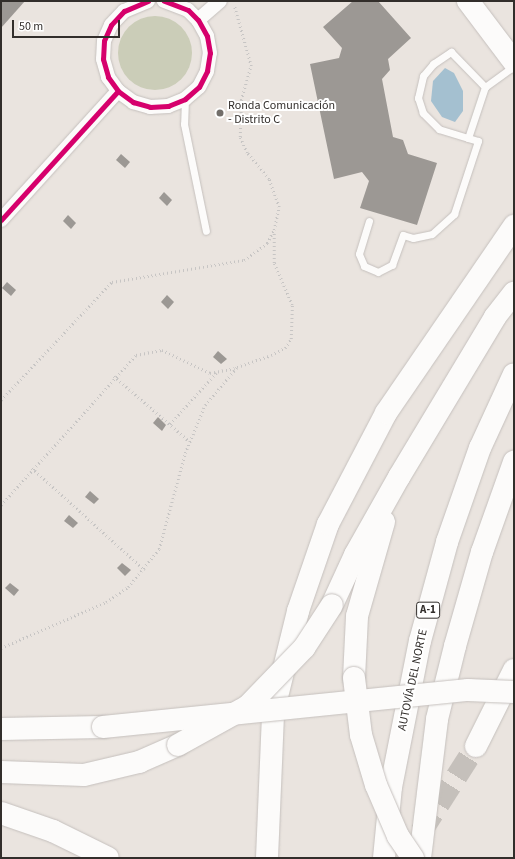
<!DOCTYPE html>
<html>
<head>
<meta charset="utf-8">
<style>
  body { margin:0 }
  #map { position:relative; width:515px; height:859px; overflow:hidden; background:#eae4df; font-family:"Source Sans 3",sans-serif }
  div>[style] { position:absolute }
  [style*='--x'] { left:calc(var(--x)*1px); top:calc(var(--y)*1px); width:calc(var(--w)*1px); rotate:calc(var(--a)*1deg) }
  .green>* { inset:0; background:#cbcdb8 }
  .round { border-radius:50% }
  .water>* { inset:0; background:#a4c0d0 }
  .building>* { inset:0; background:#9c9894 }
  .highway-tunnel>* { height:22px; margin-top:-11px; transform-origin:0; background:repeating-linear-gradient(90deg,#c5c0bb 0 22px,transparent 0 33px) }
  .path>* { height:2.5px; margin-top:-1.25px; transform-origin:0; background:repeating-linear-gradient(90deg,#c7c5c4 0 1px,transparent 0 4px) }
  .roads { filter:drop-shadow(0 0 1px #c5c0bd) drop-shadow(0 0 1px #c5c0bd) }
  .lane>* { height:7px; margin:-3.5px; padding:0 3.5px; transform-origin:3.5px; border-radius:3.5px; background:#fcfbfa }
  .street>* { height:14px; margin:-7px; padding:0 7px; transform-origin:7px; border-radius:7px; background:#fcfbfa }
  .highway>* { height:22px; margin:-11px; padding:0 11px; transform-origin:11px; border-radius:11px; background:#fcfbfa }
  .bridges { filter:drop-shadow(0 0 1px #c5c0bd) drop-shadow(0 0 1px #c5c0bd) }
  .highway-bridge>* { height:22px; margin:-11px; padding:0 11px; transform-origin:11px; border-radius:11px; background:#fcfbfa }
  .cycleway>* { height:5px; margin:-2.5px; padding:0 2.5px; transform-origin:2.5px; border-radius:2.5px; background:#d6006c }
  .dots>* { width:11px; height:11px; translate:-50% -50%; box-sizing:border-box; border:2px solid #fff; border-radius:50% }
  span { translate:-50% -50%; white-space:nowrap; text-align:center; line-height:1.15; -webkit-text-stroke:4px #fff; paint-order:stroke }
  .shield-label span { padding:1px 3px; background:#fff; border:1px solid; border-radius:3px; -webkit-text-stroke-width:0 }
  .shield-label { font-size:11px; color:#322e2b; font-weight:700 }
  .poi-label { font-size:12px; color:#322e2b }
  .left { translate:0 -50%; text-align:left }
  .street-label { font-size:12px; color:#322e2b }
  .frame { position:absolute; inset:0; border:2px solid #322e2b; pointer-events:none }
  .scale { position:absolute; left:12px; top:20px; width:108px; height:18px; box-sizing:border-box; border:2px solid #322e2b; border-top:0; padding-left:5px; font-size:12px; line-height:14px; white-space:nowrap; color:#322e2b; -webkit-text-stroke:3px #fff; paint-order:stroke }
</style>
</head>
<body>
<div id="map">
  <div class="green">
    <div class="round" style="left:118px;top:16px;width:74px;height:74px"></div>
  </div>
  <div class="water">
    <div style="clip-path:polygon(445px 68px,454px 73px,463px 91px,463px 111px,455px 122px,442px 117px,431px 101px,433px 81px)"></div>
  </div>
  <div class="building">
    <div style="clip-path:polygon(1px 1px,25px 1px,1px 28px)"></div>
    <div style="clip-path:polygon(353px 1px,378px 1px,411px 38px,388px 59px,390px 70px,382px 79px,393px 137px,403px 140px,408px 154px,437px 163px,417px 225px,360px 208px,369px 181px,362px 172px,334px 179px,310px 64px,339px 58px,342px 48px,323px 27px)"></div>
    <div style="clip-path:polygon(121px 154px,130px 162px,125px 168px,116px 160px)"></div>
    <div style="clip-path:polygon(164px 192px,172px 200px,167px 206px,159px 198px)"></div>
    <div style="clip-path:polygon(68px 215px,76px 223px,71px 229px,63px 221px)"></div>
    <div style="clip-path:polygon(7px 282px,16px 290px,11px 296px,2px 288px)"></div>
    <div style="clip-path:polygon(167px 295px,174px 302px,168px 309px,161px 302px)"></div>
    <div style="clip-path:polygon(218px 351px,227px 359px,221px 364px,213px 357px)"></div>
    <div style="clip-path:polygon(158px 417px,166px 425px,162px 431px,153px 423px)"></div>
    <div style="clip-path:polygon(90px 491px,99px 499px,94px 504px,85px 497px)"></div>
    <div style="clip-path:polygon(69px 515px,78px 523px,73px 528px,64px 521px)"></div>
    <div style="clip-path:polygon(122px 563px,131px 570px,125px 576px,117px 568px)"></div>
    <div style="clip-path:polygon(10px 583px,19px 590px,14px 596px,5px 588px)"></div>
  </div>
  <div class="highway-tunnel">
    <div style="--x:421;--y:832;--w:102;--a:-57.4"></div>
  </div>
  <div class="path">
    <div style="--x:114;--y:376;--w:99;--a:40.9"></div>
    <div style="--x:1;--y:400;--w:162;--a:-46.8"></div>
    <div style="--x:112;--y:282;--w:134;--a:-9.5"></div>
    <div style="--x:244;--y:260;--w:29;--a:-36"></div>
    <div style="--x:267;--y:243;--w:15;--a:-62"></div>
    <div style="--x:274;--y:230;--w:24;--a:-78"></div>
    <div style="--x:279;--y:207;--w:30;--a:-110"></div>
    <div style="--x:269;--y:179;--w:34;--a:-130"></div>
    <div style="--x:247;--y:153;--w:17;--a:-114"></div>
    <div style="--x:240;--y:137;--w:37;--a:-88"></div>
    <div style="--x:241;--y:100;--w:35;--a:-74"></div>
    <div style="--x:251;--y:66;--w:63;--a:-105.6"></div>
    <div style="--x:170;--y:424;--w:69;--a:-48"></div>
    <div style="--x:32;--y:468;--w:152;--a:42.1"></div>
    <div style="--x:1;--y:505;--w:202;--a:-48"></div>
    <div style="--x:136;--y:355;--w:26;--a:-11"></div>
    <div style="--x:162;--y:350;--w:53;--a:25.6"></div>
    <div style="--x:210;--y:373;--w:25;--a:-11"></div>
    <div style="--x:1;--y:648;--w:115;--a:-23.7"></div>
    <div style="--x:106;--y:602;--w:27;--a:-34"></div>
    <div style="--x:128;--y:587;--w:49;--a:-50.8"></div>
    <div style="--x:159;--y:549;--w:99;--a:-74.8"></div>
    <div style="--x:185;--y:453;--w:52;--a:-67.4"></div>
    <div style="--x:205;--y:405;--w:50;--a:-49.9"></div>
    <div style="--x:237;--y:367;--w:36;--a:-19"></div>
    <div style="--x:271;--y:355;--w:16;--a:-27"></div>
    <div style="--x:285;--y:348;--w:11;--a:-56"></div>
    <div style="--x:291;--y:339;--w:34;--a:-88"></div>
    <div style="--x:292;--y:305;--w:46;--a:-113.2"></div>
    <div style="--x:274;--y:263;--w:32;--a:-90"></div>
  </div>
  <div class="roads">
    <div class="lane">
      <div style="--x:185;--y:99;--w:25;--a:92"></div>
      <div style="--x:184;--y:124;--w:109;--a:78.4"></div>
      <div style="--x:468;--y:138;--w:30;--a:-163"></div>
      <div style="--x:439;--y:129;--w:23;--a:-135"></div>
      <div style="--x:423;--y:113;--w:16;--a:-108"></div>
      <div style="--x:418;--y:98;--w:23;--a:-77"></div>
      <div style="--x:423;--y:76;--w:16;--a:-50"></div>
      <div style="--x:433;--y:64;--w:22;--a:-34"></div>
      <div style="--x:451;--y:52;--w:49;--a:45.8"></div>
      <div style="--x:369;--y:221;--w:34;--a:107"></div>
      <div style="--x:359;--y:254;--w:13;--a:67"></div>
      <div style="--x:364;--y:266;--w:15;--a:23"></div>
      <div style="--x:378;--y:272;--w:16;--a:-27"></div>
      <div style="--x:392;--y:265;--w:32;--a:-70"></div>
      <div style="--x:403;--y:235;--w:10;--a:17"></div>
      <div style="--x:413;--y:238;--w:19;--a:-12"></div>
      <div style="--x:432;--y:234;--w:30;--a:-42"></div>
      <div style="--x:454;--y:214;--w:77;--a:-71.8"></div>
      <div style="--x:478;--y:141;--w:10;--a:-163"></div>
      <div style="--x:468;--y:138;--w:54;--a:-71.6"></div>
      <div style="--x:485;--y:87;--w:36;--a:-36"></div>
    </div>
    <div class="street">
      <div style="--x:148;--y:1;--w:26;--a:157"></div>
      <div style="--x:124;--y:11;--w:19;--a:133"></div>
      <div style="--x:111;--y:25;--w:17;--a:114"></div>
      <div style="--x:104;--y:41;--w:18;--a:93"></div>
      <div style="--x:103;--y:59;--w:19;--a:74"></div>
      <div style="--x:108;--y:77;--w:17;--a:54"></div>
      <div style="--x:118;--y:91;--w:19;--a:36"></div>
      <div style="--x:133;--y:102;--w:18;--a:16"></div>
      <div style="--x:150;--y:107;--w:18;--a:-3"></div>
      <div style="--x:168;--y:106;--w:18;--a:-22"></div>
      <div style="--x:185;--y:99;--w:18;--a:-41"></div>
      <div style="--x:199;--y:87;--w:18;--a:-63"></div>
      <div style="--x:207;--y:71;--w:18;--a:-81"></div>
      <div style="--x:210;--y:53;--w:17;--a:-100"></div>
      <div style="--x:207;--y:36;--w:18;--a:-119"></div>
      <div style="--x:198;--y:20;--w:14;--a:-135"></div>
      <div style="--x:188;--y:10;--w:26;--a:-159"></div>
      <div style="--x:198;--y:20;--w:29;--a:-41"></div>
      <div style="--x:1;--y:220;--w:174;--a:-47.8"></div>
    </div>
    <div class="highway">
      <div style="--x:468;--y:1;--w:76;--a:53"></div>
      <div style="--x:332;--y:605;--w:55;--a:-65.3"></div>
      <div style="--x:355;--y:555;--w:90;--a:-60.6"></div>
      <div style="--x:399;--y:477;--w:187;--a:-59"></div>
      <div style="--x:495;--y:317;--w:31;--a:-52"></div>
      <div style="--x:354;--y:678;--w:62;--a:-87.2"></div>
      <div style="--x:357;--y:616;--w:98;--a:-74"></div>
      <div style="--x:1;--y:729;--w:102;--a:-1.1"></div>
      <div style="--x:476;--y:746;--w:85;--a:-63.4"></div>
      <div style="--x:1;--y:772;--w:83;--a:2.1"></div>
      <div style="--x:84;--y:775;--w:57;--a:-13.3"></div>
      <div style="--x:139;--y:762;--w:43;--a:-23.6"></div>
      <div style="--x:1;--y:813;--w:55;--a:19.1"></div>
      <div style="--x:53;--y:831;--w:61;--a:26.1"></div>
      <div style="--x:267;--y:858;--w:145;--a:-87.6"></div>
      <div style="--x:273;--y:713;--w:105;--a:-76.2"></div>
      <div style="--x:298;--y:611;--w:92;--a:-71"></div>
      <div style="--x:328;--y:524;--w:125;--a:-62.4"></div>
      <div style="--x:386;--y:413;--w:227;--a:-55.6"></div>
      <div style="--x:384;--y:858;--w:71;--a:-84.4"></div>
      <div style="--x:391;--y:787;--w:149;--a:-78.8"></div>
      <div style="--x:420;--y:641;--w:103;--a:-74.7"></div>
      <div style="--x:447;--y:542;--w:100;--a:-70.7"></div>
      <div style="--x:480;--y:448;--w:81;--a:-65.3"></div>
      <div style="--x:420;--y:858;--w:140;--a:-83"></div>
      <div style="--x:437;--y:719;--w:75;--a:-76.1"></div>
      <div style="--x:455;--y:646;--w:98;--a:-74"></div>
      <div style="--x:482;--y:552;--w:96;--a:-70.4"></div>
    </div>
  </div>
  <div class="bridges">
    <div class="highway-bridge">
      <div style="--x:354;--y:678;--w:57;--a:83"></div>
      <div style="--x:361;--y:735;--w:52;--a:73.3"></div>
      <div style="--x:376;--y:785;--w:56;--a:66.7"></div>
      <div style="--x:398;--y:836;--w:27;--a:56"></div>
      <div style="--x:103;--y:727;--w:367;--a:-5.8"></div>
      <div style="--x:468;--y:690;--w:46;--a:2.5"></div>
      <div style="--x:178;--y:745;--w:80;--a:-29.1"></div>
      <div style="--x:248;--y:706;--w:81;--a:-46"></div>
      <div style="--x:304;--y:648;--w:51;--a:-56.9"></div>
    </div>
  </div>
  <div class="cycleway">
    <div style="--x:148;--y:1;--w:26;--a:157"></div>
    <div style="--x:124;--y:11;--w:19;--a:133"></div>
    <div style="--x:111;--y:25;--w:17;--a:114"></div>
    <div style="--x:104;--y:41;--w:18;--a:93"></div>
    <div style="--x:103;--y:59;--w:19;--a:74"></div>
    <div style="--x:108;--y:77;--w:17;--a:54"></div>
    <div style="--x:118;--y:91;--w:19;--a:36"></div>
    <div style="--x:133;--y:102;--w:18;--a:16"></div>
    <div style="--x:150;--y:107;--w:18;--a:-3"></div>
    <div style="--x:168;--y:106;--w:18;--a:-22"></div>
    <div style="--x:185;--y:99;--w:18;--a:-41"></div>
    <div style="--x:199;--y:87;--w:18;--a:-63"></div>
    <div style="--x:207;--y:71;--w:18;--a:-81"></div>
    <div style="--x:210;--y:53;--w:17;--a:-100"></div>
    <div style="--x:207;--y:36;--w:18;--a:-119"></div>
    <div style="--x:198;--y:20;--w:14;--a:-135"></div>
    <div style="--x:188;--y:10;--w:26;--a:-159"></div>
    <div style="--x:1;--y:220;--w:174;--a:-47.8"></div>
  </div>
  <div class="dots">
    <div style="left:220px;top:113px;background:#726e6a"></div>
  </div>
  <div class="shield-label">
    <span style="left:428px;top:610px">A-1</span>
  </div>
  <div class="poi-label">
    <span class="left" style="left:228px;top:113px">Ronda Comunicación<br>- Distrito C</span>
  </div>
  <div class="street-label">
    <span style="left:413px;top:680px;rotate:-78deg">AUTOVÍA DEL NORTE</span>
  </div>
  <div class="frame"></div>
  <div class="scale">50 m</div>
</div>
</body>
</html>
